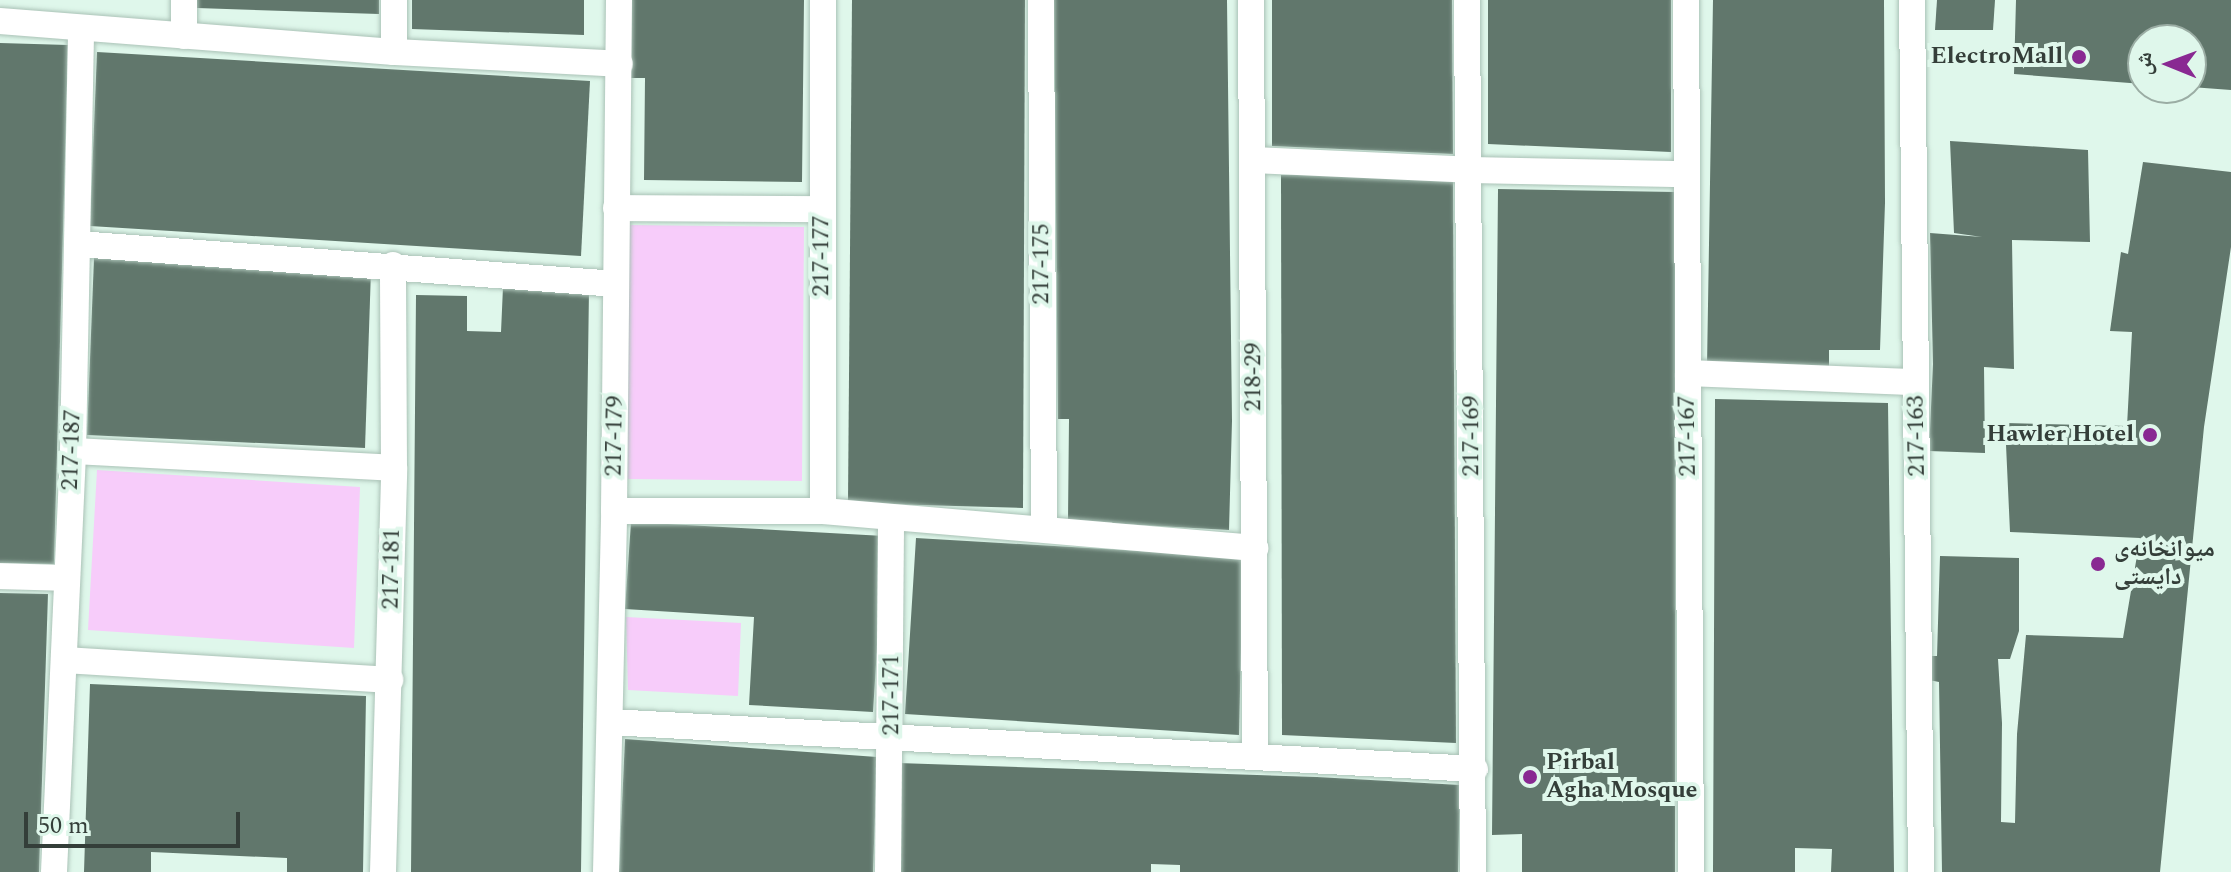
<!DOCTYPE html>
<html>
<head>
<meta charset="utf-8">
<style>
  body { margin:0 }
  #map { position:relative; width:2231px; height:872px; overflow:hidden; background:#dff7eb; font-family:Spectral,"Noto Naskh Arabic",serif }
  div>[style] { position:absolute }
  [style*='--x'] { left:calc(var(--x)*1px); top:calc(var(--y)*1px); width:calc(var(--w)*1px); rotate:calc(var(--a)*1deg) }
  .green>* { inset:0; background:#f7ccfa }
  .building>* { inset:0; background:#61776c }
  .roads { filter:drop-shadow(0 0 2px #aac2b6) drop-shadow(0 0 2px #aac2b6) }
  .minor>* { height:26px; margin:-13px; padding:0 13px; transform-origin:13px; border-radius:13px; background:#fff }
  .dots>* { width:22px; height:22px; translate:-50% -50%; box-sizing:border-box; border:4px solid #dff7eb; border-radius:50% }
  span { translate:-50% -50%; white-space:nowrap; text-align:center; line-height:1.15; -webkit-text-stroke:8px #dff7eb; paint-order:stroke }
  .poi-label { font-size:24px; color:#343e39; font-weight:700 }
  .right { translate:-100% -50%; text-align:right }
  .left { translate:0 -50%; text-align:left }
  .street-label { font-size:24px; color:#343e39 }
  .north { position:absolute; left:2127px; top:24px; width:80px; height:80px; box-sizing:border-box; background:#dff7eb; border:2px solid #9bada4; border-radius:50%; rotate:271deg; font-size:22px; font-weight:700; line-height:32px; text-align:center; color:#343e39 }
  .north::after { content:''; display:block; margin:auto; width:28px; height:36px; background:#892992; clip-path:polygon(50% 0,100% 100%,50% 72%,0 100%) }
  .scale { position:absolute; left:24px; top:812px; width:216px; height:36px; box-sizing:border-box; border:4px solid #343e39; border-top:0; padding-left:10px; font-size:24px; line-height:28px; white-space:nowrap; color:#343e39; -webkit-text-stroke:6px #dff7eb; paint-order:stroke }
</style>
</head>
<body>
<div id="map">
  <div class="green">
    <div style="clip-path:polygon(629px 225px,804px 227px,802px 481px,627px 479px)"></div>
    <div style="clip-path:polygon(97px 470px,360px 487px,354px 648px,88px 630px)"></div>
    <div style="clip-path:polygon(626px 617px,741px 623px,738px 696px,628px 690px)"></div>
  </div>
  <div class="building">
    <div style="clip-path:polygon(197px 0,379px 0,379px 14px,197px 8px)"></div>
    <div style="clip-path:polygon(412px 0,584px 0,584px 35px,412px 29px)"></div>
    <div style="clip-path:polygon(630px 0,804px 0,802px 182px,644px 180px,645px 78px,629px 78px)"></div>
    <div style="clip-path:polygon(852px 0,1025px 0,1023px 508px,848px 503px)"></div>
    <div style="clip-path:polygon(1054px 0,1227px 0,1232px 421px,1229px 530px,1068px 521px,1069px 419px,1058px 419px)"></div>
    <div style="clip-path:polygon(1272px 0,1452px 0,1453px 154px,1272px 146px)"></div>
    <div style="clip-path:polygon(1488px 0,1671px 0,1671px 152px,1488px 144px)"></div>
    <div style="clip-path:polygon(1713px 0,1884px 0,1885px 203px,1880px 350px,1829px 350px,1829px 369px,1707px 366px)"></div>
    <div style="clip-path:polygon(1937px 0,1995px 0,1993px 30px,1935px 30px)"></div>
    <div style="clip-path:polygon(2016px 0,2231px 0,2231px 90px,2191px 87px,2191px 40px,2143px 40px,2143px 84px,2014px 74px)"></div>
    <div style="clip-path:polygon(0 43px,68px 45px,54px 564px,0 563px)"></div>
    <div style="clip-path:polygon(97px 52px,590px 81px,581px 256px,90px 226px)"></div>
    <div style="clip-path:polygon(1950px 141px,2088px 150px,2090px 242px,2012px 240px,2014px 369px,1984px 367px,1985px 453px,1929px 451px,1933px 364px,1930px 233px,1982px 237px,1954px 233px)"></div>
    <div style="clip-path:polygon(2143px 162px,2231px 172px,2231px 247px,2204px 427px,2160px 872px,1942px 872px,1939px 682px,1929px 680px,1930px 656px,1937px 656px,1940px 556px,2019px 558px,2019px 631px,2010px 659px,1998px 659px,2002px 723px,2001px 822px,2015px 823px,2017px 734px,2026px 635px,2123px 638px,2140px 538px,2010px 532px,2005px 423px,2127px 426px,2132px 332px,2110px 331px,2121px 252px,2128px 254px)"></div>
    <div style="clip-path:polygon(1315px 174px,1453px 180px,1456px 743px,1282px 735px,1281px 175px)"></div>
    <div style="clip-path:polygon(1498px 189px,1676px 192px,1675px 872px,1522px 872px,1522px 834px,1492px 835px)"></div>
    <div style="clip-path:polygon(94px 258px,371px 270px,365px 448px,87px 435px)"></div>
    <div style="clip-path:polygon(503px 287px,589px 289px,581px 872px,411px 872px,416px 295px,467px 296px,467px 331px,501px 332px)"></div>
    <div style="clip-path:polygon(1715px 399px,1888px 403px,1894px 872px,1831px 872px,1832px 849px,1795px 848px,1795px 872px,1713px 872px)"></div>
    <div style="clip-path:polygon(631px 522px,884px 536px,873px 712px,749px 705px,754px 617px,625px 609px)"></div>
    <div style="clip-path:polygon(916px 538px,1243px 557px,1239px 735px,905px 714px)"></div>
    <div style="clip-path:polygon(0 593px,48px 594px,39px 872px,0 872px)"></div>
    <div style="clip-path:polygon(90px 684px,366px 696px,363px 872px,287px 872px,287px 858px,151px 852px,151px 872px,84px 872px)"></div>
    <div style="clip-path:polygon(625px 739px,877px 757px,873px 872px,619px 872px)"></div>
    <div style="clip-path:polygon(898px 763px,1317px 777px,1460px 785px,1458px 872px,1180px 872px,1180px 865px,1151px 864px,1151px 872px,896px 872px)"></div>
  </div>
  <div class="roads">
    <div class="minor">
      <div style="--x:184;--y:0;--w:36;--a:90"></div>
      <div style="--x:1041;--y:0;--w:529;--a:89.68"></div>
      <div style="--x:1251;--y:0;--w:755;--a:89.7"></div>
      <div style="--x:1467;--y:0;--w:872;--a:89.61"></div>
      <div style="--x:1686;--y:0;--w:872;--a:89.67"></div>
      <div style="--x:1912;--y:0;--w:872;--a:89.41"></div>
      <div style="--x:0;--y:21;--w:395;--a:4.5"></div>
      <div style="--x:394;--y:52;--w:226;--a:3"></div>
      <div style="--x:394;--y:52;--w:52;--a:-90"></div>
      <div style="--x:1253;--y:160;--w:217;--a:2.6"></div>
      <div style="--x:1470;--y:170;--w:216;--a:1.1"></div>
      <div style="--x:616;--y:208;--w:206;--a:0.3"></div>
      <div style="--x:78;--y:244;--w:539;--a:4.25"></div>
      <div style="--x:1688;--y:373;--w:228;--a:2.3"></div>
      <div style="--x:73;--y:451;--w:321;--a:3"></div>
      <div style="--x:614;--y:511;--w:209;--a:0"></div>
      <div style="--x:823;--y:511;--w:434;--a:4.9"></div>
      <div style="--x:823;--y:511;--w:511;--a:-90"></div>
      <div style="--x:0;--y:576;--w:67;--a:1.7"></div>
      <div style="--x:65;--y:660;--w:326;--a:3.5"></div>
      <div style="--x:610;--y:722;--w:866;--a:3.11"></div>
      <div style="--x:54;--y:872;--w:421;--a:-87.4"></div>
      <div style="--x:73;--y:451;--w:423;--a:-88.9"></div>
      <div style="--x:383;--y:872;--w:404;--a:-88.4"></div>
      <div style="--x:394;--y:468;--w:203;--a:-90.3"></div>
      <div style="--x:606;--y:872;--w:361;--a:-88.7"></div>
      <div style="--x:614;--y:511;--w:511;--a:-89.44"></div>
      <div style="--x:888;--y:872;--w:354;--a:-89.5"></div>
    </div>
  </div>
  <div class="dots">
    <div style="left:2079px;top:57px;background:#892992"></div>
    <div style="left:2150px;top:435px;background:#892992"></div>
    <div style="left:2098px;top:564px;background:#892992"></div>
    <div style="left:1530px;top:777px;background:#892992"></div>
  </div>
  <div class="poi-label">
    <span class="right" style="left:2063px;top:57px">ElectroMall</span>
    <span class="right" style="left:2134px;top:435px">Hawler Hotel</span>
    <span class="left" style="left:2114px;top:564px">میوانخانەی<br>دایستی</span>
    <span class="left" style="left:1546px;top:777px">Pirbal<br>Agha Mosque</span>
  </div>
  <div class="street-label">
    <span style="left:822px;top:256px;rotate:-90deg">217-177</span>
    <span style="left:1042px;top:264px;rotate:-90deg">217-175</span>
    <span style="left:1254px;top:377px;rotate:-90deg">218-29</span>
    <span style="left:615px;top:436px;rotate:-89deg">217-179</span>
    <span style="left:1472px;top:436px;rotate:-90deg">217-169</span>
    <span style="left:1688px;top:436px;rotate:-91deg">217-167</span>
    <span style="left:1917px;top:436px;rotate:-91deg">217-163</span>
    <span style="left:72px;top:450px;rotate:-88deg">217-187</span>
    <span style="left:392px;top:569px;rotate:-89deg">217-181</span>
    <span style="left:892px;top:695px;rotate:-90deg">217-171</span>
  </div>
  <div class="north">ش</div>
  <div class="scale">50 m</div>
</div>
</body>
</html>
